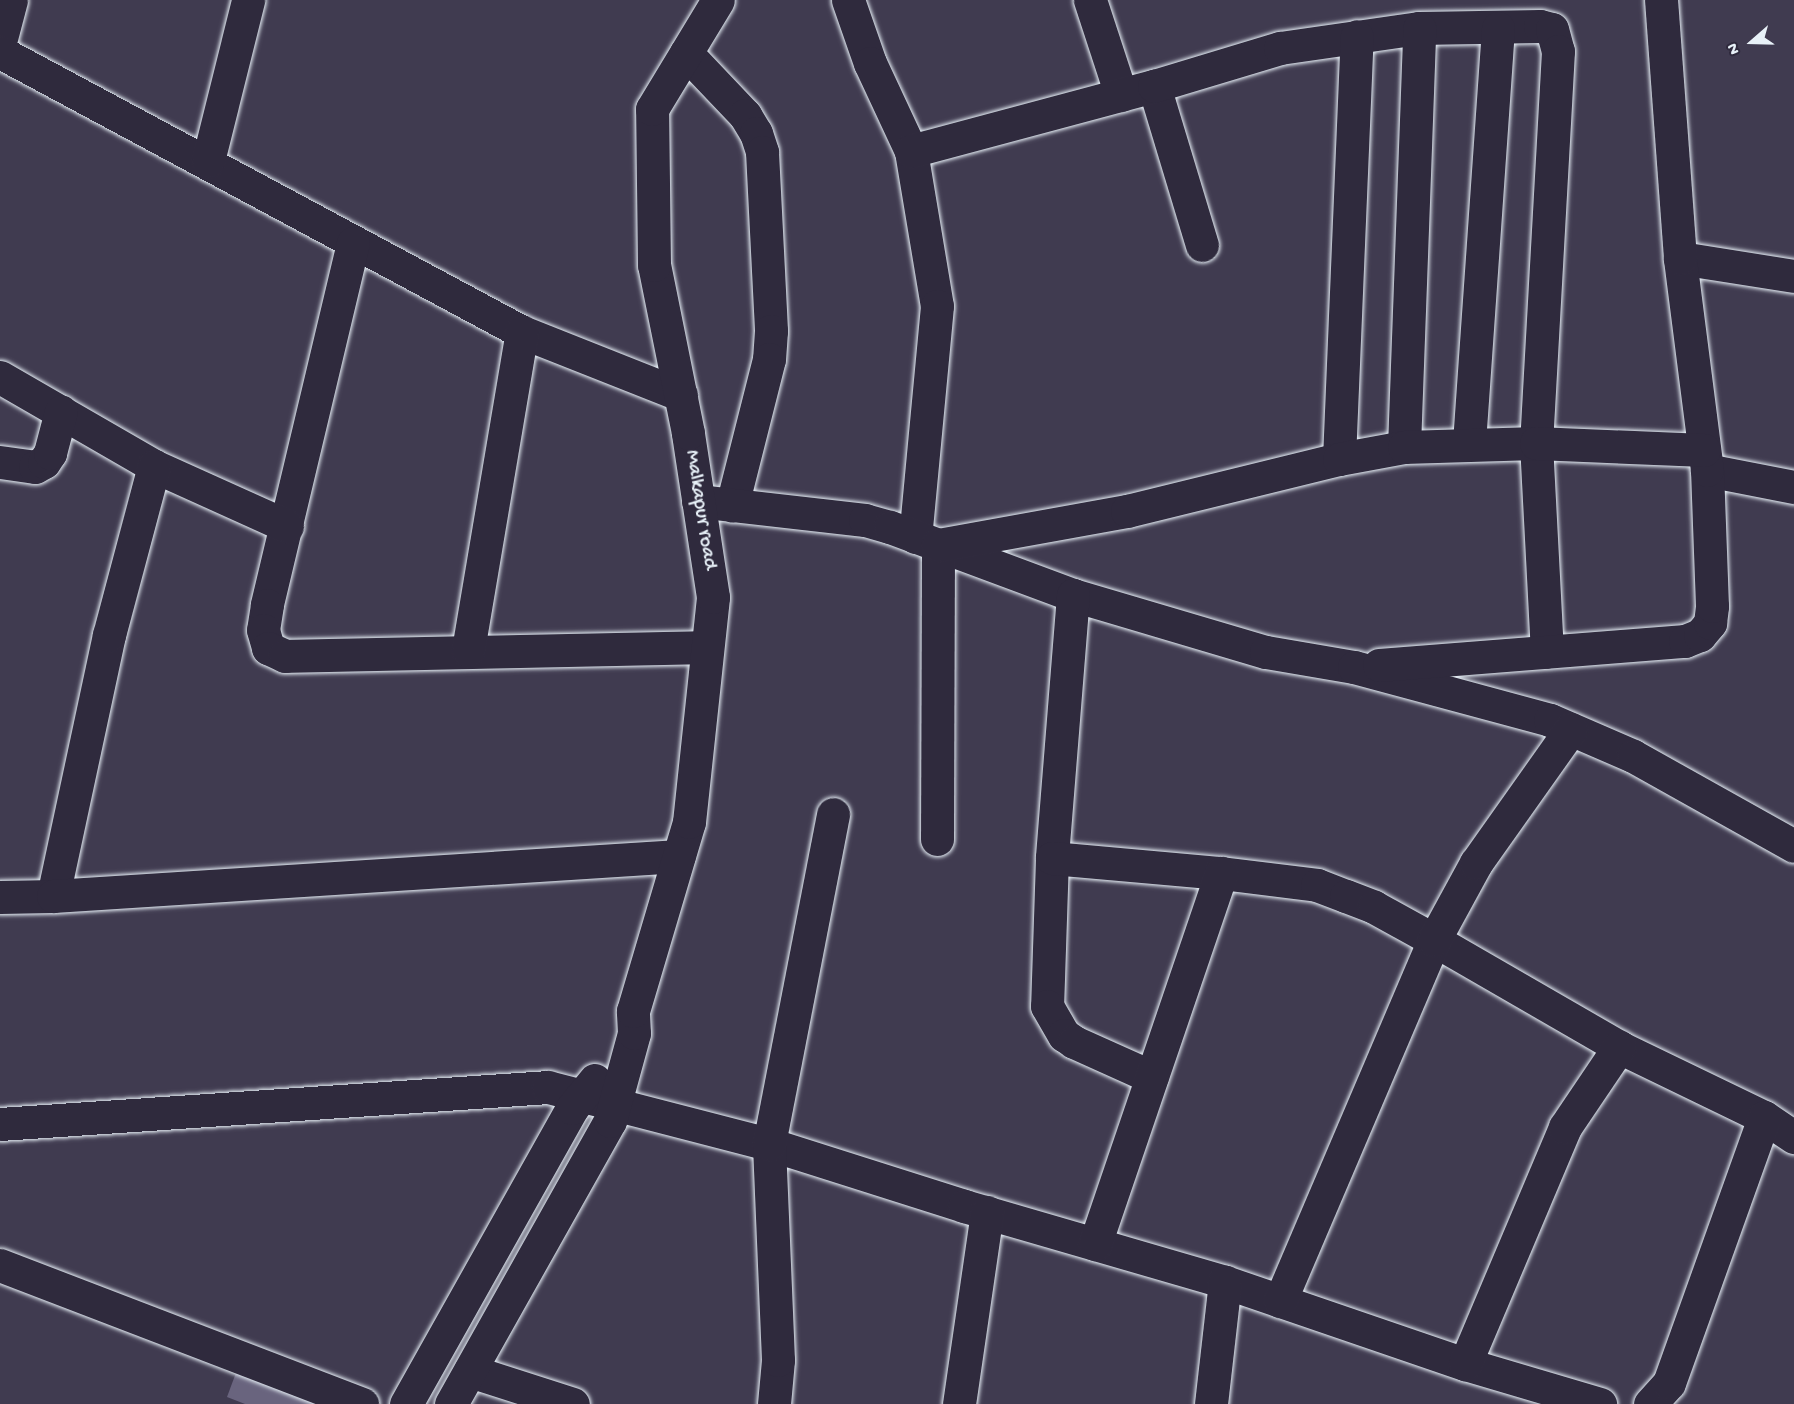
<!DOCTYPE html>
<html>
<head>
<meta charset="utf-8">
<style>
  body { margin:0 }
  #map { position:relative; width:1794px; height:1404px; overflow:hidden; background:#403b50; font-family:"Gochi Hand",sans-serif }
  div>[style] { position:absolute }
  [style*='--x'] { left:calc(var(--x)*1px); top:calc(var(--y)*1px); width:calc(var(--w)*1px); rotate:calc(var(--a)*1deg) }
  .building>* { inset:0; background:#69647e }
  .roads { filter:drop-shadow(0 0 2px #e8f1f8) drop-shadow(0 0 2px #e8f1f8) }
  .minor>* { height:33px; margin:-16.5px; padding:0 16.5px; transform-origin:16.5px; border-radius:16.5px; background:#2f2a3d }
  span { translate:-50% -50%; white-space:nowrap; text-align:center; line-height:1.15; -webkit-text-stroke:4.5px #2f2a3d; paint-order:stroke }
  .street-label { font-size:20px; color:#e8f1f8 }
  .north { position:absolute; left:1722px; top:12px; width:60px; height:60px; -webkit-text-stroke:4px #2f2a3d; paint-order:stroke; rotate:250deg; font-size:16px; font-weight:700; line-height:24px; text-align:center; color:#e8f1f8 }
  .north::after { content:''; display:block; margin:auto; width:21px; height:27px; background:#e8f1f8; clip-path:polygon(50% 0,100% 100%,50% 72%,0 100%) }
</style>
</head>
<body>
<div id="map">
  <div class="building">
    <div style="clip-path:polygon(240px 1362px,352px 1404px,245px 1404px,227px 1397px)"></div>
  </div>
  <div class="roads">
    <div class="minor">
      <div style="--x:848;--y:0;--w:67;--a:70.8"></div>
      <div style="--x:870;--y:63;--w:97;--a:65"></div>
      <div style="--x:911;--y:151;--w:157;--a:80.5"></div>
      <div style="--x:937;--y:306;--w:232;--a:95.4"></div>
      <div style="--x:1090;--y:0;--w:100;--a:71.9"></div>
      <div style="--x:0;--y:42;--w:43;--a:-75.3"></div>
      <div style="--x:0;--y:52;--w:592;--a:28.21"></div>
      <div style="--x:522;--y:332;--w:171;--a:21.6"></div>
      <div style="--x:686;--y:53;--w:86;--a:46.4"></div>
      <div style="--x:745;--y:115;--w:21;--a:59"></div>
      <div style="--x:756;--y:133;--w:20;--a:72"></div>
      <div style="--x:762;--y:152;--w:179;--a:87.1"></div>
      <div style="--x:771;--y:331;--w:28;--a:94"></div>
      <div style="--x:769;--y:359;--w:151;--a:104.2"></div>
      <div style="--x:1154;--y:86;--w:166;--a:73.2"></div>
      <div style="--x:911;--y:151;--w:252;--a:-15"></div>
      <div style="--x:1154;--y:86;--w:132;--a:-16.8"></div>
      <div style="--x:1280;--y:48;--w:140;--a:-8.2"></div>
      <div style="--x:1419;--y:28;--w:121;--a:-0.9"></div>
      <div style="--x:1540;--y:26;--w:12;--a:14"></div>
      <div style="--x:1552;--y:29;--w:23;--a:75"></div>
      <div style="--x:1558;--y:51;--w:393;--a:93.2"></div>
      <div style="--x:1536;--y:443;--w:209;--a:87"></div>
      <div style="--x:208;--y:161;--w:166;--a:-76"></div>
      <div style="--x:353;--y:243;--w:372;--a:103.4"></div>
      <div style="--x:267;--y:605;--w:25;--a:99"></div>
      <div style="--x:263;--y:630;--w:19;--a:74"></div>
      <div style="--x:268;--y:648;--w:19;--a:25"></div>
      <div style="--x:285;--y:656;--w:422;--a:-1.2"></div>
      <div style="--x:1680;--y:258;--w:115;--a:9"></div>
      <div style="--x:0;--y:377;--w:178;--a:30"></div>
      <div style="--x:154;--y:466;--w:146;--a:24.3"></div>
      <div style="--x:1469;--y:443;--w:416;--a:-86"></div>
      <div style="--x:1404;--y:447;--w:419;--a:-87.9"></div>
      <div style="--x:1339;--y:459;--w:423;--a:-87.6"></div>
      <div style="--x:0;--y:462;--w:35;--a:8"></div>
      <div style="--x:35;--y:467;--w:10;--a:-29"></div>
      <div style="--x:44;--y:462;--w:11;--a:-56"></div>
      <div style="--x:50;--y:453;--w:43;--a:-75.3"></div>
      <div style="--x:1707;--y:470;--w:89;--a:11.1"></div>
      <div style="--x:698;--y:501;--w:168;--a:6.5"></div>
      <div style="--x:865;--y:520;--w:26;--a:16"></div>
      <div style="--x:890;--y:527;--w:195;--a:20.4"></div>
      <div style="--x:1073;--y:595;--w:201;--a:16.5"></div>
      <div style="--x:1266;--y:652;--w:89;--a:9.7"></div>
      <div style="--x:1354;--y:667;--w:203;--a:15.1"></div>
      <div style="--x:1550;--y:720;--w:90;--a:23.4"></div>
      <div style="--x:1633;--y:756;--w:184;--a:29.2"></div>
      <div style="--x:1073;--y:595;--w:264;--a:94.6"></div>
      <div style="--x:1052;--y:858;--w:148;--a:91.9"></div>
      <div style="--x:1047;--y:1006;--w:34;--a:60"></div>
      <div style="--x:1064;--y:1035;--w:12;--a:35"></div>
      <div style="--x:1074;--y:1042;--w:85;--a:24.2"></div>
      <div style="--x:468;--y:650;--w:323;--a:-80.4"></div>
      <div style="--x:1379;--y:665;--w:307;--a:-4.5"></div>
      <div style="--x:1685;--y:641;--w:16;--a:-22"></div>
      <div style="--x:1700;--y:635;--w:16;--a:-50"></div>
      <div style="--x:1710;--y:623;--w:17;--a:-83"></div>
      <div style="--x:1712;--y:606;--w:136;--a:-92.1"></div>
      <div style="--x:1707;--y:470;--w:214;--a:-97.3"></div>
      <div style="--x:1680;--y:258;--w:259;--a:-94.2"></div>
      <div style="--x:937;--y:839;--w:294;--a:-89.8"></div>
      <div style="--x:938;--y:545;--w:192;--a:-10.2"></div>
      <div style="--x:1127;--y:511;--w:218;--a:-13.8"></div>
      <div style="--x:1339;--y:459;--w:66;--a:-10.5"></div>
      <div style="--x:1404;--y:447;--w:132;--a:-1.7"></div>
      <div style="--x:1536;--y:443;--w:168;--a:2.4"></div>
      <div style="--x:1052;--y:858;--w:170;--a:5.1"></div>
      <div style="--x:1221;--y:873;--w:97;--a:7.1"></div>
      <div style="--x:1317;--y:885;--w:31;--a:21"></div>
      <div style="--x:1346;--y:896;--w:30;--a:21"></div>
      <div style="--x:1374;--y:907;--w:68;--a:28.8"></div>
      <div style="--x:1434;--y:940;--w:214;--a:30"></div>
      <div style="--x:1619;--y:1047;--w:161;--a:25.8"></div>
      <div style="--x:1764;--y:1117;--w:36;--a:34"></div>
      <div style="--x:53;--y:896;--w:267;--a:-77.9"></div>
      <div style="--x:109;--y:635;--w:175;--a:-75.1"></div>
      <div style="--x:0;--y:897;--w:53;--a:-1.1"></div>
      <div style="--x:53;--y:896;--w:627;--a:-3.66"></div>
      <div style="--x:0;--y:1124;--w:549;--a:-3.86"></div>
      <div style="--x:548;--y:1087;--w:228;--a:14.5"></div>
      <div style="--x:769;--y:1144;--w:205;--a:17.6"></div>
      <div style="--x:964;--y:1206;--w:272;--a:16.2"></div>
      <div style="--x:1225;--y:1282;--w:254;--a:18.9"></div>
      <div style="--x:1465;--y:1364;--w:141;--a:16.5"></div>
      <div style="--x:1095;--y:1244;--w:392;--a:-71.2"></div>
      <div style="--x:0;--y:1265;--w:388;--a:21"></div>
      <div style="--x:1280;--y:1301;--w:392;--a:-66.9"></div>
      <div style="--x:1434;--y:940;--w:88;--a:-61.4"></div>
      <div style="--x:1476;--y:863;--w:164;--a:-54.7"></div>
      <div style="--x:1465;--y:1364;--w:257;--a:-67.1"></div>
      <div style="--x:1565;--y:1127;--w:97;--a:-56"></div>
      <div style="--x:470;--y:1371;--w:108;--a:17.8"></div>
      <div style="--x:406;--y:1404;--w:339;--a:-60.7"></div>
      <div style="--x:572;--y:1108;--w:36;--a:-51"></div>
      <div style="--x:451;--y:1404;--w:325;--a:-60.7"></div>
      <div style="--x:610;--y:1121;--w:91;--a:-74.7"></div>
      <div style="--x:634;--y:1033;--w:22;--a:-93"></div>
      <div style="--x:633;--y:1011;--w:197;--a:-73.5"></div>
      <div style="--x:689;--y:822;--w:226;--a:-83.9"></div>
      <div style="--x:713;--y:597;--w:166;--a:-98.7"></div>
      <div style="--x:688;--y:433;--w:171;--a:-101.4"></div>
      <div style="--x:654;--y:265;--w:156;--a:-90.7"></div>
      <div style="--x:652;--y:109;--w:127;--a:-58.8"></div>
      <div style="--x:774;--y:1404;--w:44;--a:-84.8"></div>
      <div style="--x:778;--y:1360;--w:216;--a:-92.4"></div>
      <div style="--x:769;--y:1144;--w:336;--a:-79"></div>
      <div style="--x:959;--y:1404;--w:194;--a:-81.7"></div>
      <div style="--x:1211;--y:1404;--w:123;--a:-83.5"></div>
      <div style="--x:1650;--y:1404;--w:28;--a:-48"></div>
      <div style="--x:1669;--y:1383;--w:282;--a:-70.3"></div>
    </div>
  </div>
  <div class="street-label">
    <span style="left:700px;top:510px;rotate:81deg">Malkapur road</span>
  </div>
  <div class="north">N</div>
</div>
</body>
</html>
